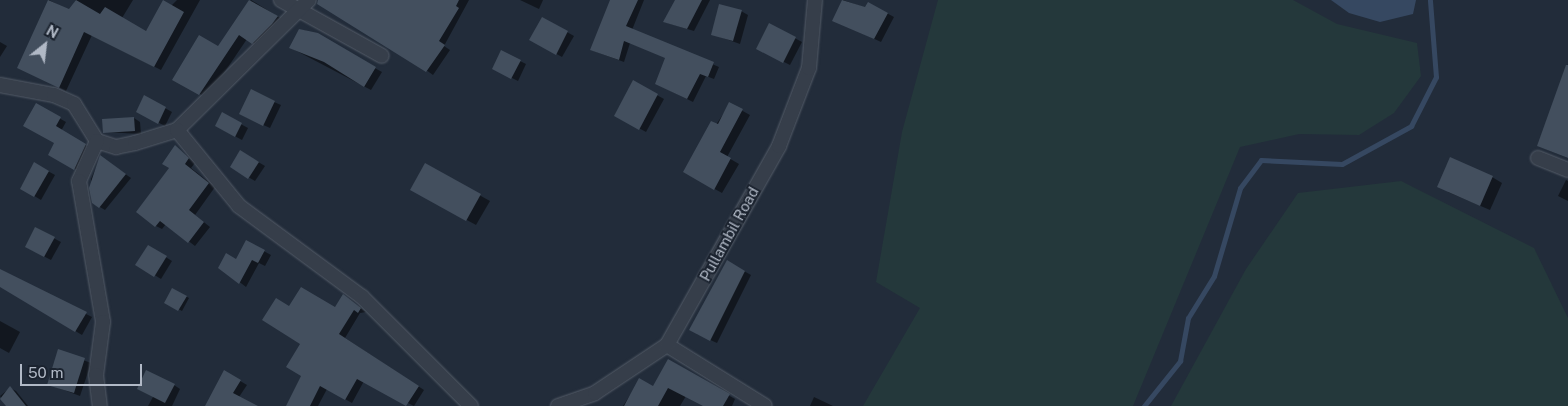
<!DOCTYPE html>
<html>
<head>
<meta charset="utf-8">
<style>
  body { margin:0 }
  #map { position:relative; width:1568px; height:406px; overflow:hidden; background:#222c3a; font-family:"Public Sans",sans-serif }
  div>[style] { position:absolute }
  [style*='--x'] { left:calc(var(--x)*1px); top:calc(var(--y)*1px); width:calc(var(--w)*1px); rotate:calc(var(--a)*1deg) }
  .green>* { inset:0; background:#24383b }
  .water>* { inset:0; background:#364861 }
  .shadow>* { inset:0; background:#0007 }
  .stream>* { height:5px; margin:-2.5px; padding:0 2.5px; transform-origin:2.5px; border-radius:2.5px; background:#364861 }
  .building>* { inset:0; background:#434f5e }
  .roads { filter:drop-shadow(0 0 1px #545c68) drop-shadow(0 0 1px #545c68) }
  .street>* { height:14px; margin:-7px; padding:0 7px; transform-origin:7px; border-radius:7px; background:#363e4a }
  span { translate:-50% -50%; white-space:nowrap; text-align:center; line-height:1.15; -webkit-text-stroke:4px #1b232f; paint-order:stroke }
  .street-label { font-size:15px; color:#b1b9c6 }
  .north { position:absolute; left:20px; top:20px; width:50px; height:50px; -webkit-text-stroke:4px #1b232f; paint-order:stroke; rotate:29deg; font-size:14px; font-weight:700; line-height:20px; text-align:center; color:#b1b9c6 }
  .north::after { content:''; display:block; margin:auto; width:18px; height:22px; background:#b1b9c6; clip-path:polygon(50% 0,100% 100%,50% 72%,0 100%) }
  .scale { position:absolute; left:20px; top:364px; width:122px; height:22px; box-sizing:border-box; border:2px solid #b1b9c6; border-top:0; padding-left:6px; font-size:15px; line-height:18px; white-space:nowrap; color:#b1b9c6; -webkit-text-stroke:4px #1b232f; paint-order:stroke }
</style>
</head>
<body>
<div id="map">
  <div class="green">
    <div style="clip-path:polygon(938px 0,1293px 0,1337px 24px,1417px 43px,1421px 76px,1394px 113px,1359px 135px,1299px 134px,1240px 147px,1133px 406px,863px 406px,920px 308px,876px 282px,902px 132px)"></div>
    <div style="clip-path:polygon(1401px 181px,1534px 248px,1568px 318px,1568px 406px,1171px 406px,1246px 269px,1298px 193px)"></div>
  </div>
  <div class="water">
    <div style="clip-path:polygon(1331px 0,1416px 0,1413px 14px,1380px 22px,1349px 13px)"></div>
  </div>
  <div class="shadow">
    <div style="clip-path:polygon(49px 0,70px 11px,76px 0,133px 0,122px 18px,145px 32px,177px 0,200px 0,161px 70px,92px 35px,66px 91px,19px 68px)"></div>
    <div style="clip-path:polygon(251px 0,285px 21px,260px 47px,247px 39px,207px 98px,174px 80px,218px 47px)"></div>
    <div style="clip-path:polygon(330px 0,469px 0,444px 46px,450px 50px,433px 75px)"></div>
    <div style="clip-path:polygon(520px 0,543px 0,539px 9px)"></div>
    <div style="clip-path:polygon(611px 0,644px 0,632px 30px,719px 67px,714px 79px,706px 76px,693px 102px,663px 87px,667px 58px,630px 43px,624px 62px,591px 50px)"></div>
    <div style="clip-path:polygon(676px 0,710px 0,694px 31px,664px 22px)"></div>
    <div style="clip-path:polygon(843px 0,866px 8px,868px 3px,894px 17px,881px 42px,834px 20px)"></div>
    <div style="clip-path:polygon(741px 11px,748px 15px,740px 44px,712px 34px)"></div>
    <div style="clip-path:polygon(542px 18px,574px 36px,562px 57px,531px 40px)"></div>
    <div style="clip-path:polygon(770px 25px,802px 42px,790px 65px,764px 52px)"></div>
    <div style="clip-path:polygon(304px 30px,382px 72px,371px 90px,291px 48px)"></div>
    <div style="clip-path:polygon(0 42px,7px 46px,0 57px)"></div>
    <div style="clip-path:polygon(520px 61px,526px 64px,518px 81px,500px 72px)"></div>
    <div style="clip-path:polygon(1568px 64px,1568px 158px,1538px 146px)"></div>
    <div style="clip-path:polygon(633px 82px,664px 99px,646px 132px,615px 115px)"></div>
    <div style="clip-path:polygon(145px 97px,172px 112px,165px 126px,137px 111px)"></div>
    <div style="clip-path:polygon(274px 102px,281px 105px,270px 128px,246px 117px)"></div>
    <div style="clip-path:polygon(730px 104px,750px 115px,727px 157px,739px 164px,722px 193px,684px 172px)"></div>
    <div style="clip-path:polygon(36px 105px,66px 122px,61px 131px,92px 149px,81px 172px,49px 155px,56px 143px)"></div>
    <div style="clip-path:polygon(222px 114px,248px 128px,242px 140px,216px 126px)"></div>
    <div style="clip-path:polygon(134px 118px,140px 122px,141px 134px,104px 132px)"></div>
    <div style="clip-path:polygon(175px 147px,195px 163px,191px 168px,215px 187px,195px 215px,210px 227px,195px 246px,166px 224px,162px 229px,156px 226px)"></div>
    <div style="clip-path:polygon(241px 152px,265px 166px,255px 181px,231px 167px)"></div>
    <div style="clip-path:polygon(101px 157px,131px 178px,105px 210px,93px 203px,91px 179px)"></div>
    <div style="clip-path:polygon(35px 164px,55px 175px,41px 200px,21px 188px)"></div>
    <div style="clip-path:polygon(425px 165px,490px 201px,476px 225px,412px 190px)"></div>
    <div style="clip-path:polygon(1492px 177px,1502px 183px,1490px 210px,1448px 192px)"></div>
    <div style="clip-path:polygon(1566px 180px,1568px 181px,1568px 201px,1558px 196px)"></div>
    <div style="clip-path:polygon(36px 229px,61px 242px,51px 260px,26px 247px)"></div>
    <div style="clip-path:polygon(247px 242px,271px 255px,265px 266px,259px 263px,246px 287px,220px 267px,237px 261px)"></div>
    <div style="clip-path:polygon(148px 246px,172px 261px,161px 279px,137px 264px)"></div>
    <div style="clip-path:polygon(728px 262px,751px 275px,717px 343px,697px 334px)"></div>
    <div style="clip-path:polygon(0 271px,92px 317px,82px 335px,0 286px)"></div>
    <div style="clip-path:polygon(172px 289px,189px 298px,182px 311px,165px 302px)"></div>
    <div style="clip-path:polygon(343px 295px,366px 312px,360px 313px,345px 338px,424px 390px,414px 406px,364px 381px,352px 403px,327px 389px,318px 406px,287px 406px,302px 375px,302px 344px,290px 308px,335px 308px)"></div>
    <div style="clip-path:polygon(0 321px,20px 332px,9px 353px,0 348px)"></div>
    <div style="clip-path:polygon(59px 351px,91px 363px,80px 396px,48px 384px)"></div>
    <div style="clip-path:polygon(669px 361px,735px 399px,732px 406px,705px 406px,686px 396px,680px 406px,623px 406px,640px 380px,654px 387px)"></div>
    <div style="clip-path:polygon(225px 372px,247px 385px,239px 397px,248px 406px,210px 406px)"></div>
    <div style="clip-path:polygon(174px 385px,180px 389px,172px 406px,148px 406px,153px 397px)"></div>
    <div style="clip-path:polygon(10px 388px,16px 391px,28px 406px,7px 406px,0 396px)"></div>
    <div style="clip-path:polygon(814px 397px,833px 406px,810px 406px)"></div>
  </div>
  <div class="stream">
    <div style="--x:1144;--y:406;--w:58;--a:-51.3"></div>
    <div style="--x:1180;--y:361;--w:44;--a:-79.5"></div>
    <div style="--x:1188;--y:318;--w:49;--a:-58.2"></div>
    <div style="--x:1214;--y:276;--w:92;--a:-73.5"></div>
    <div style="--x:1240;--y:188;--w:35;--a:-53"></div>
    <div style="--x:1261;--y:160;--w:81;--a:2.8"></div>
    <div style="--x:1342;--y:164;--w:79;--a:-28.8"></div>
    <div style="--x:1411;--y:126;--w:55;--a:-63"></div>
    <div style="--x:1436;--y:77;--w:77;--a:-94.5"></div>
  </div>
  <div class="building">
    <div style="clip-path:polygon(48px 0,69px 9px,76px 0,100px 14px,105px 7px,146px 31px,163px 0,184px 12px,154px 67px,84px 32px,59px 88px,17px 68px)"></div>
    <div style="clip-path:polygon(249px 0,278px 16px,272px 24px,252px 44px,239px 35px,199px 95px,172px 80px,199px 35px,218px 46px)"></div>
    <div style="clip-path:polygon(318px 0,459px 0,456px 6px,459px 8px,439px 41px,445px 45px,426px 72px,317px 4px)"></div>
    <div style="clip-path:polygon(610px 0,638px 0,626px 26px,714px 62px,708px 77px,700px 74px,687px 99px,655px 84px,665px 58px,624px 41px,619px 60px,590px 50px)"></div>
    <div style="clip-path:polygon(675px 0,702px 0,687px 29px,663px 22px)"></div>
    <div style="clip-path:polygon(842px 0,865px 7px,868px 2px,888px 13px,874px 39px,832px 21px)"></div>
    <div style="clip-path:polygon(719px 4px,742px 10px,733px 41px,711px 35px)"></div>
    <div style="clip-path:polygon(542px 17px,568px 31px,556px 55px,529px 40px)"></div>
    <div style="clip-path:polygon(769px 23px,796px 37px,783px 63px,756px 49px)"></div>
    <div style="clip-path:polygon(299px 29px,318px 33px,376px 67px,364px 87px,324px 62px,289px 48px)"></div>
    <div style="clip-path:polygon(501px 50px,521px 60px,511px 79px,492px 69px)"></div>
    <div style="clip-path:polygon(1566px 65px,1568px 65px,1568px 158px,1537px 146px)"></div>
    <div style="clip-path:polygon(633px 80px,658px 94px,639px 130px,614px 116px)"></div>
    <div style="clip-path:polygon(251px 89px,275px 101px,263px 126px,239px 114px)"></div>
    <div style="clip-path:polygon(144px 95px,166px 107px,158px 124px,136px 112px)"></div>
    <div style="clip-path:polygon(729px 102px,743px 109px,720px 152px,731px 158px,714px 190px,683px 172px,711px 121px,718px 124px)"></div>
    <div style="clip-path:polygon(36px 103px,61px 117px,56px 126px,86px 144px,74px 170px,48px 155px,54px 143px,23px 126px)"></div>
    <div style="clip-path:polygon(222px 112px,242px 123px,235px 137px,215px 126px)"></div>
    <div style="clip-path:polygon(134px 117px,135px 131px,103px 133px,102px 119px)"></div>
    <div style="clip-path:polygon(175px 145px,189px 158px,185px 164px,209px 183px,189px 210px,204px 222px,188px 243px,160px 221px,155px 227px,136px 212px,169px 168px,162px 164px)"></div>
    <div style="clip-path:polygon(240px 150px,259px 162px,248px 179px,230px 167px)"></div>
    <div style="clip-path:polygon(100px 155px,126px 174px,99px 208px,92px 203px,89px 188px)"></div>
    <div style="clip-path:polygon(1450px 157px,1493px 176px,1480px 206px,1437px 187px)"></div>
    <div style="clip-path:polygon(34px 162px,49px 171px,34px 197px,20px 189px)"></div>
    <div style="clip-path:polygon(425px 163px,481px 194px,466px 221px,410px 190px)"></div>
    <div style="clip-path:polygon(35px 227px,55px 237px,44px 257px,25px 247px)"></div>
    <div style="clip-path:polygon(246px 240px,265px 250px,258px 263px,252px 260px,239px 284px,218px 268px,226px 253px,236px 259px)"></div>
    <div style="clip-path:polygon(148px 245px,167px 256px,154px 277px,135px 265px)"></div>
    <div style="clip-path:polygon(727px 260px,745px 271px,710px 341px,689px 330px)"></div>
    <div style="clip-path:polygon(0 269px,87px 312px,75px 332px,0 287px)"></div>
    <div style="clip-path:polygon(301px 287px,335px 307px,343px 294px,361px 308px,358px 313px,354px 310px,339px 334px,419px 386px,406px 406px,357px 379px,345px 400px,320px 386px,310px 406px,286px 406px,301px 376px,286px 367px,300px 344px,262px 320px,276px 298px,289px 306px)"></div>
    <div style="clip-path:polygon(172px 288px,187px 296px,178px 311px,164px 303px)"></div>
    <div style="clip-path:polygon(58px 349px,85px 358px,74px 393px,47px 385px)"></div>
    <div style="clip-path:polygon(668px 359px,730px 394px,723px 406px,703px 406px,668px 388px,658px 406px,624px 406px,639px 378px,653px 386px)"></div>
    <div style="clip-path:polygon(146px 370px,175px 384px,165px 403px,137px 389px)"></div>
    <div style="clip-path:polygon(224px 370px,241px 380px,233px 393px,258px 406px,205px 406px)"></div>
    <div style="clip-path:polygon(10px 386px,26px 406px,6px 406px,0 399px)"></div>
  </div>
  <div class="roads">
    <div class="street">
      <div style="--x:281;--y:0;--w:115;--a:29"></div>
      <div style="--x:0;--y:85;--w:55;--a:10.5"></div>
      <div style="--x:54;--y:95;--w:22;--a:24"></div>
      <div style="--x:74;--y:104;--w:44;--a:58.1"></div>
      <div style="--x:97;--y:141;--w:20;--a:18"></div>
      <div style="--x:116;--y:147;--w:19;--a:-12"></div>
      <div style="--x:135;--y:143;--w:44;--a:-17.2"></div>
      <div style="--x:177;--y:130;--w:185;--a:-44.6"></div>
      <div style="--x:177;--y:130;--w:98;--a:50.8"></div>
      <div style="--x:239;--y:206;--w:153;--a:36.5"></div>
      <div style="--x:362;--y:297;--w:154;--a:45"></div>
      <div style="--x:97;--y:141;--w:44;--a:114.2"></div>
      <div style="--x:79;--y:181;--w:143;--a:80.3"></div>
      <div style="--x:103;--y:322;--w:53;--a:97.5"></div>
      <div style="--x:96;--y:375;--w:31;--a:83"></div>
      <div style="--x:1538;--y:158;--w:32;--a:22"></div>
      <div style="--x:667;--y:345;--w:115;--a:31.9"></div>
      <div style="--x:558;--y:406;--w:39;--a:-19"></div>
      <div style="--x:595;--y:393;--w:87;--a:-33.7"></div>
      <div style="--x:667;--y:345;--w:228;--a:-60.6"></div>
      <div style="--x:779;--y:146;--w:84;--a:-69"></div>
      <div style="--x:809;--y:68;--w:68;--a:-85"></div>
    </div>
  </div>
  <div class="street-label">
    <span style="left:729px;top:234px;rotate:-61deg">Pullambil Road</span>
  </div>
  <div class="north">N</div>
  <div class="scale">50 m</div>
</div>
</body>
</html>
